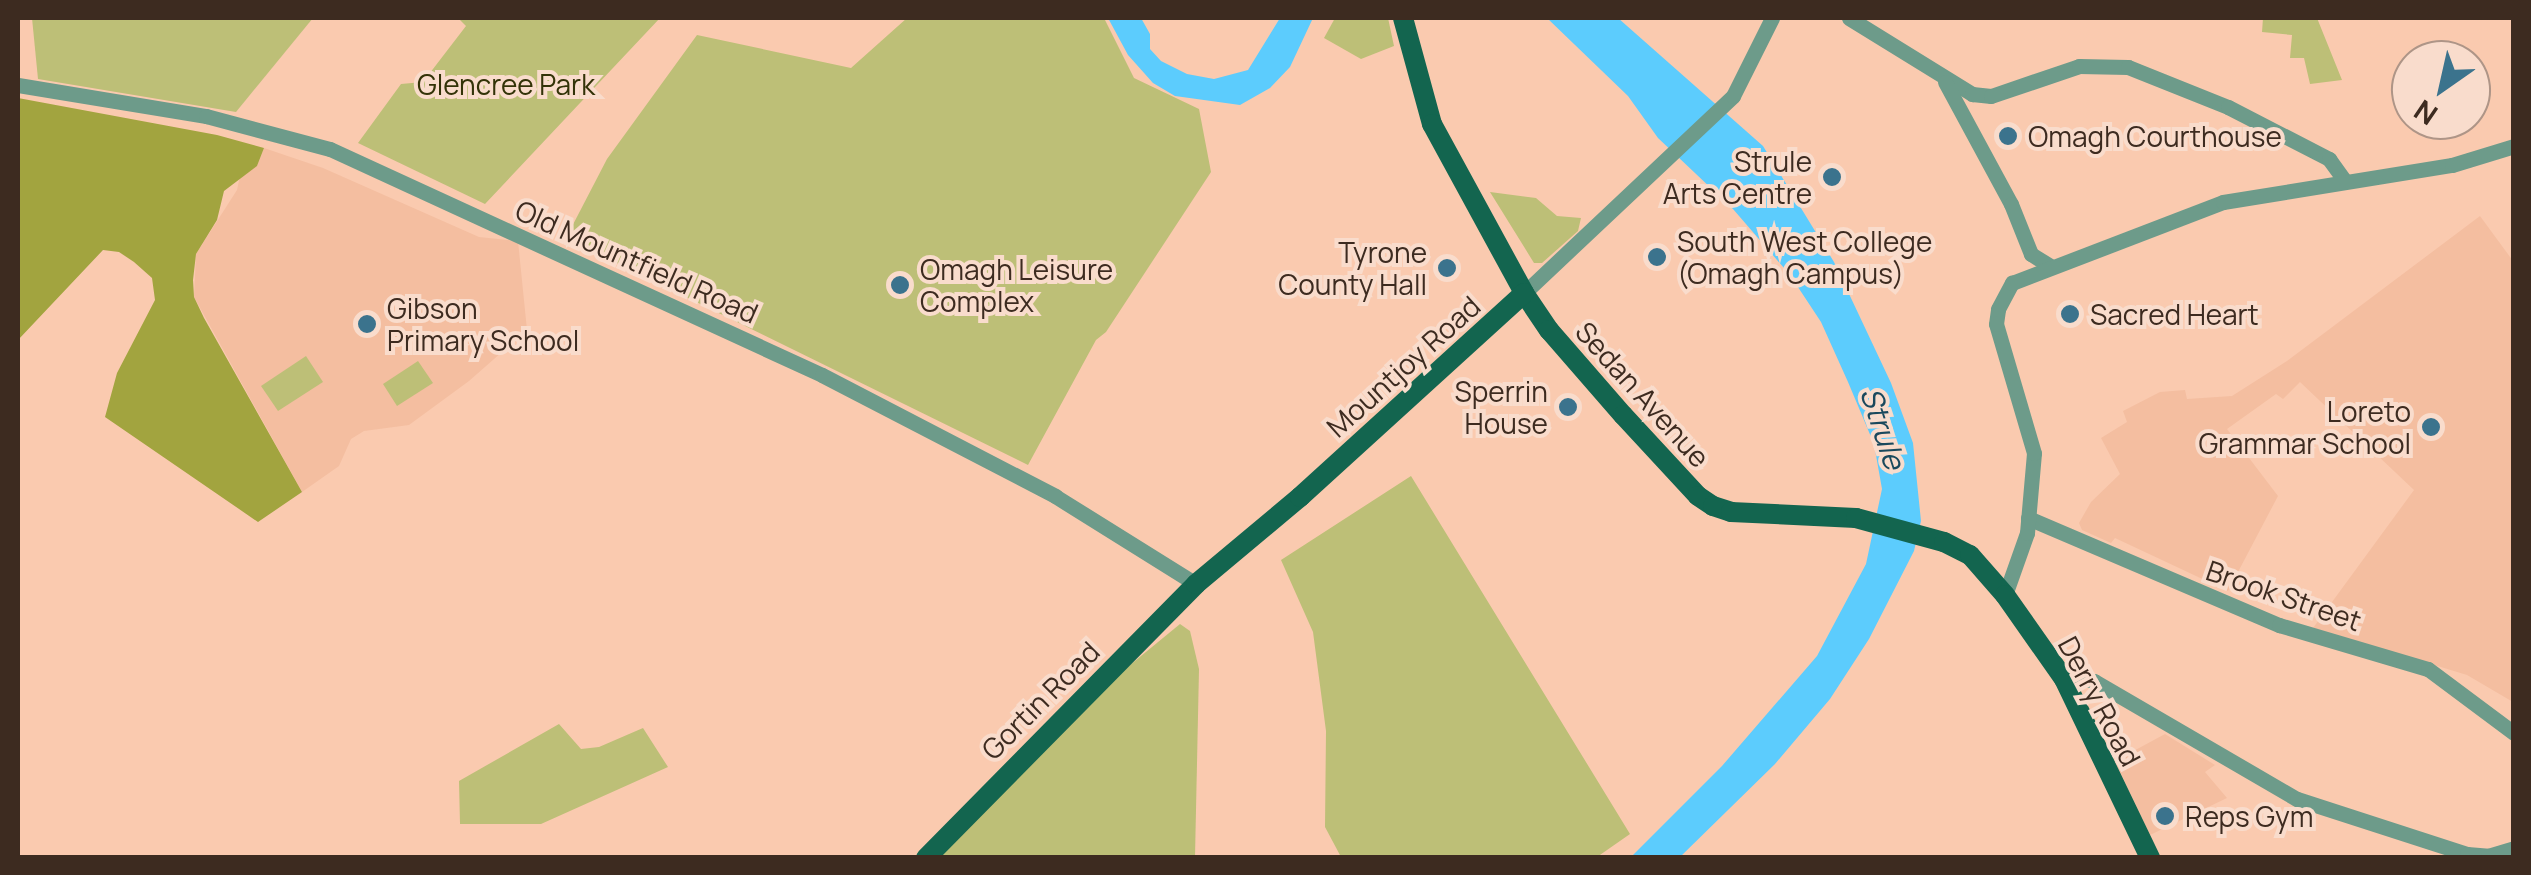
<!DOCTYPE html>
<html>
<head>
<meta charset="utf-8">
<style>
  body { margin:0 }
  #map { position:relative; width:2531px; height:875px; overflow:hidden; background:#facaaf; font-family:Manrope,sans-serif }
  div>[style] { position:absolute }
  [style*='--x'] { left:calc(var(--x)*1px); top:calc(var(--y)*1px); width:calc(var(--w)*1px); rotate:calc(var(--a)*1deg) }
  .built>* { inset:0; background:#f4bea0 }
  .green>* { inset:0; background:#bdbf77 }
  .forest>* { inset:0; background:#a2a43f }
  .water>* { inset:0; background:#5cccfd }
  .minor>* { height:15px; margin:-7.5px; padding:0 7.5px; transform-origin:7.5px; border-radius:7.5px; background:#6d9b8a }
  .major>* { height:20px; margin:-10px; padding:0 10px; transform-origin:10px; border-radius:10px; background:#13654f }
  .dots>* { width:28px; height:28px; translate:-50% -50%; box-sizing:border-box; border:5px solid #f9dccc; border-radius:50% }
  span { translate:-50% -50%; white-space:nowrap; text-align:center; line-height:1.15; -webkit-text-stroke:8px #f9dccc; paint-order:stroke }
  .park-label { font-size:28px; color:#333308 }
  .poi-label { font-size:28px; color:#3d2b20 }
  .left { translate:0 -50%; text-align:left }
  .right { translate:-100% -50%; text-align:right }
  .street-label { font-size:28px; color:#3d2b20 }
  .water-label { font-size:30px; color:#1a495d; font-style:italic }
  .frame { position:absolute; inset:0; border:20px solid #3d2b20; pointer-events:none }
  .north { position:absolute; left:2391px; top:40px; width:100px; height:100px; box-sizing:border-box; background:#f9dccc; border:2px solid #ae9587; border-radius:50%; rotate:214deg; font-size:28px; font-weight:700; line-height:40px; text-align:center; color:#3d2b20 }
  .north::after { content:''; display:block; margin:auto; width:35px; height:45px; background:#3b738d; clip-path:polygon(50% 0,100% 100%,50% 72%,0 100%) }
</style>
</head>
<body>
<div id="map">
  <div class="built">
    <div style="clip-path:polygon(264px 148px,323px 168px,479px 237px,518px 241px,527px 330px,469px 381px,409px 425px,364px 431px,351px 439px,339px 466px,302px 492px,194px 297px,196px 254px,237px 190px,240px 176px,257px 166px)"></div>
    <div style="clip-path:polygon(2480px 216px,2513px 261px,2513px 702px,2467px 675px,2313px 628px,2414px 490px,2300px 382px,2283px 399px,2276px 394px,2227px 429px,2278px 496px,2228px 591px,2115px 538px,2111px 543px,2082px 530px,2079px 523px,2091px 502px,2120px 474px,2101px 438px,2127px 422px,2123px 411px,2160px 392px,2185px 390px,2187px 399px,2232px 396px,2287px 361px)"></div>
    <div style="clip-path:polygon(2165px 734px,2215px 765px,2205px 772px,2227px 798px,2150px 835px,2115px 761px)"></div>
  </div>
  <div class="green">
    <div style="clip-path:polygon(32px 18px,313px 18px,236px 112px,38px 79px)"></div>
    <div style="clip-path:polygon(458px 18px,660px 18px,485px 204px,358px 143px,401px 84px,423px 82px,466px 26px)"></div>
    <div style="clip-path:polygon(907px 18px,1104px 18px,1134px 78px,1199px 109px,1211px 172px,1106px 332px,1096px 340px,1028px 465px,566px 238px,607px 159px,697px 35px,851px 68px)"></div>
    <div style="clip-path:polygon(1335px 18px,1388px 18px,1394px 46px,1361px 59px,1324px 38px)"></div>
    <div style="clip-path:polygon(2263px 18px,2317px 18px,2342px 80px,2310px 84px,2304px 58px,2290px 58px,2292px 35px,2262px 32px)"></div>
    <div style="clip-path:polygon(1490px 192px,1536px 198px,1557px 216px,1581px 218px,1578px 231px,1542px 263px,1534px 263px)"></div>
    <div style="clip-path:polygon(306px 356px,323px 382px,278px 411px,261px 386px)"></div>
    <div style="clip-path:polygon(418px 361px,433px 383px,397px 406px,383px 384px)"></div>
    <div style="clip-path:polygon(1411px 476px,1630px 834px,1597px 857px,1341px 857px,1325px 827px,1326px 731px,1313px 632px,1281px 560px)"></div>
    <div style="clip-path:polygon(1180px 624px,1190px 631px,1199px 669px,1195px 857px,926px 858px,1035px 743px)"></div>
    <div style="clip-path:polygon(559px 724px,581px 749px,599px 747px,643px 728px,668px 767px,541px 824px,460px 824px,459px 781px)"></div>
  </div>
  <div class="forest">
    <div style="clip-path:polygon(18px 98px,217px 135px,264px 148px,257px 166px,224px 191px,217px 220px,196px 254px,193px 280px,194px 297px,204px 318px,302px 492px,258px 522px,105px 417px,117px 373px,155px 300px,152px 278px,134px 262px,119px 252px,103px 250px,18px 340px)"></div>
  </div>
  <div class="water">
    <div style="clip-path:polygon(1108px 18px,1141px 18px,1150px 34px,1150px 49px,1161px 61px,1187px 74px,1214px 79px,1248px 70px,1280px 18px,1313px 18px,1290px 67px,1270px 88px,1240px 105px,1175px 96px,1153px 83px,1128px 55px)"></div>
    <div style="clip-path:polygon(1547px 18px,1618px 18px,1763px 146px,1834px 262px,1891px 383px,1913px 443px,1921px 521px,1914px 551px,1869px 639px,1830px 699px,1775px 764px,1680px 857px,1631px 857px,1722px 766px,1817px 656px,1866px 564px,1882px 489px,1874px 444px,1848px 382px,1821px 322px,1790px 275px,1733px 209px,1658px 138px,1628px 96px)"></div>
  </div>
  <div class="minor">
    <div style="--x:1849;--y:18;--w:145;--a:31.7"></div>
    <div style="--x:1972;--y:94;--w:19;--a:6"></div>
    <div style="--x:1991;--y:96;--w:93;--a:-18.8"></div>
    <div style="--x:2079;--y:66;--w:49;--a:1.2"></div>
    <div style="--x:2128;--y:67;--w:108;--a:21.8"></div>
    <div style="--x:2228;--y:107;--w:114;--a:27.2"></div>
    <div style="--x:2329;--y:159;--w:26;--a:54"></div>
    <div style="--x:1945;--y:82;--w:139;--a:61.6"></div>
    <div style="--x:2011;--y:204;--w:54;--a:68.2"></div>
    <div style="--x:2031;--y:254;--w:22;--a:32"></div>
    <div style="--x:18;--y:85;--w:191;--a:9.4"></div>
    <div style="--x:206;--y:116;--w:128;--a:14.9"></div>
    <div style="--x:330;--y:149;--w:541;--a:24.67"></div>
    <div style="--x:822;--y:375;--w:263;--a:27.4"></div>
    <div style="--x:1055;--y:496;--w:166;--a:32"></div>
    <div style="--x:1524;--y:293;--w:287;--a:-43.3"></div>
    <div style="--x:1733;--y:96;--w:87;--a:-63.4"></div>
    <div style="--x:2028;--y:518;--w:273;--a:23.1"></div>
    <div style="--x:2279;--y:625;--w:155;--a:16.5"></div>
    <div style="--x:2428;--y:669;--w:107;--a:36.7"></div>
    <div style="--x:2005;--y:595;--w:66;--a:-70.5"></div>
    <div style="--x:2027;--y:533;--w:80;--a:-85"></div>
    <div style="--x:2034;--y:453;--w:134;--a:-106.4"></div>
    <div style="--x:1996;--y:324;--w:15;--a:-82"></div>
    <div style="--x:1998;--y:309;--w:30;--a:-62"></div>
    <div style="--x:2012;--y:283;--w:226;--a:-21"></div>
    <div style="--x:2223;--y:202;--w:232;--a:-9.2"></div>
    <div style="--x:2452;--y:165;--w:65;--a:-17"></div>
    <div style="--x:2064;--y:679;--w:12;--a:-14"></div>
    <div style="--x:2076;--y:676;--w:19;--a:16"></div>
    <div style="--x:2094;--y:681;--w:235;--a:30.2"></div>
    <div style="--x:2297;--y:799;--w:179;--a:17.9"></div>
    <div style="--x:2467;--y:854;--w:21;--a:5"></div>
    <div style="--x:2488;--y:856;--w:27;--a:-17"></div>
  </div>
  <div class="major">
    <div style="--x:1403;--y:18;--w:110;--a:74.7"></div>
    <div style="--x:1432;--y:124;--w:192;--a:61.4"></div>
    <div style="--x:1524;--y:293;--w:45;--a:56"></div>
    <div style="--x:1549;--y:330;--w:113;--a:49"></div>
    <div style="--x:1623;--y:415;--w:110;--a:47.2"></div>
    <div style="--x:1698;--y:496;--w:18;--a:34"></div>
    <div style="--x:1713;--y:506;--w:19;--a:18"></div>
    <div style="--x:1731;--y:512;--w:125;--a:2.7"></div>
    <div style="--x:1856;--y:518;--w:91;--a:15.3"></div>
    <div style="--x:1944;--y:542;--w:29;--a:27"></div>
    <div style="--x:1970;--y:555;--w:53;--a:48.8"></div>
    <div style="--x:2005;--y:595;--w:103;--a:54.9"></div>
    <div style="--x:2064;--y:679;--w:199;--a:64.3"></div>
    <div style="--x:926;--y:858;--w:385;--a:-45.4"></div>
    <div style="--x:1196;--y:584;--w:136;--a:-39.9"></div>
    <div style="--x:1300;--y:497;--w:303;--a:-42.3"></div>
  </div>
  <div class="dots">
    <div style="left:2008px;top:136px;background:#3b738d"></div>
    <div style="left:1832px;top:177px;background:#3b738d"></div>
    <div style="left:1657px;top:257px;background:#3b738d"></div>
    <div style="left:1447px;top:268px;background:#3b738d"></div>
    <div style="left:900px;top:285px;background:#3b738d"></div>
    <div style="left:2070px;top:314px;background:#3b738d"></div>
    <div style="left:367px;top:324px;background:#3b738d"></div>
    <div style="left:1568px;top:407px;background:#3b738d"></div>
    <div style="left:2431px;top:427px;background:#3b738d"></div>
    <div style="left:2165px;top:816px;background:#3b738d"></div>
  </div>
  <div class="park-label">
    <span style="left:506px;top:84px">Glencree Park</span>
  </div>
  <div class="poi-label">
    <span class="left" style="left:2028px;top:136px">Omagh Courthouse</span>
    <span class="right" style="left:1812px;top:177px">Strule<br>Arts Centre</span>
    <span class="left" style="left:1677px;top:257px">South West College<br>(Omagh Campus)</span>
    <span class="right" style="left:1427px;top:268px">Tyrone<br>County Hall</span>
    <span class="left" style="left:920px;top:285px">Omagh Leisure<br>Complex</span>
    <span class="left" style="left:387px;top:324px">Gibson<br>Primary School</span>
    <span class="left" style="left:2090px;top:314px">Sacred Heart</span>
    <span class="right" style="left:1548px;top:407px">Sperrin<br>House</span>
    <span class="right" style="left:2411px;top:427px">Loreto<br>Grammar School</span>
    <span class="left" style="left:2185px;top:816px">Reps Gym</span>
  </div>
  <div class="street-label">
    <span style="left:637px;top:261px;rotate:24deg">Old Mountfield Road</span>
    <span style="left:1403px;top:366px;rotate:-42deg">Mountjoy Road</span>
    <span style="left:1643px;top:394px;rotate:48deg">Sedan Avenue</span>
    <span style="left:2284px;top:595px;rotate:19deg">Brook Street</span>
    <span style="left:1040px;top:700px;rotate:-45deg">Gortin Road</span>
    <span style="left:2100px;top:701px;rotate:62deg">Derry Road</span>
  </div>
  <div class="water-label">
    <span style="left:1883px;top:428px;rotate:72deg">Strule</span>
  </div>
  <div class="frame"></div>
  <div class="north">N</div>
</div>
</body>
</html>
